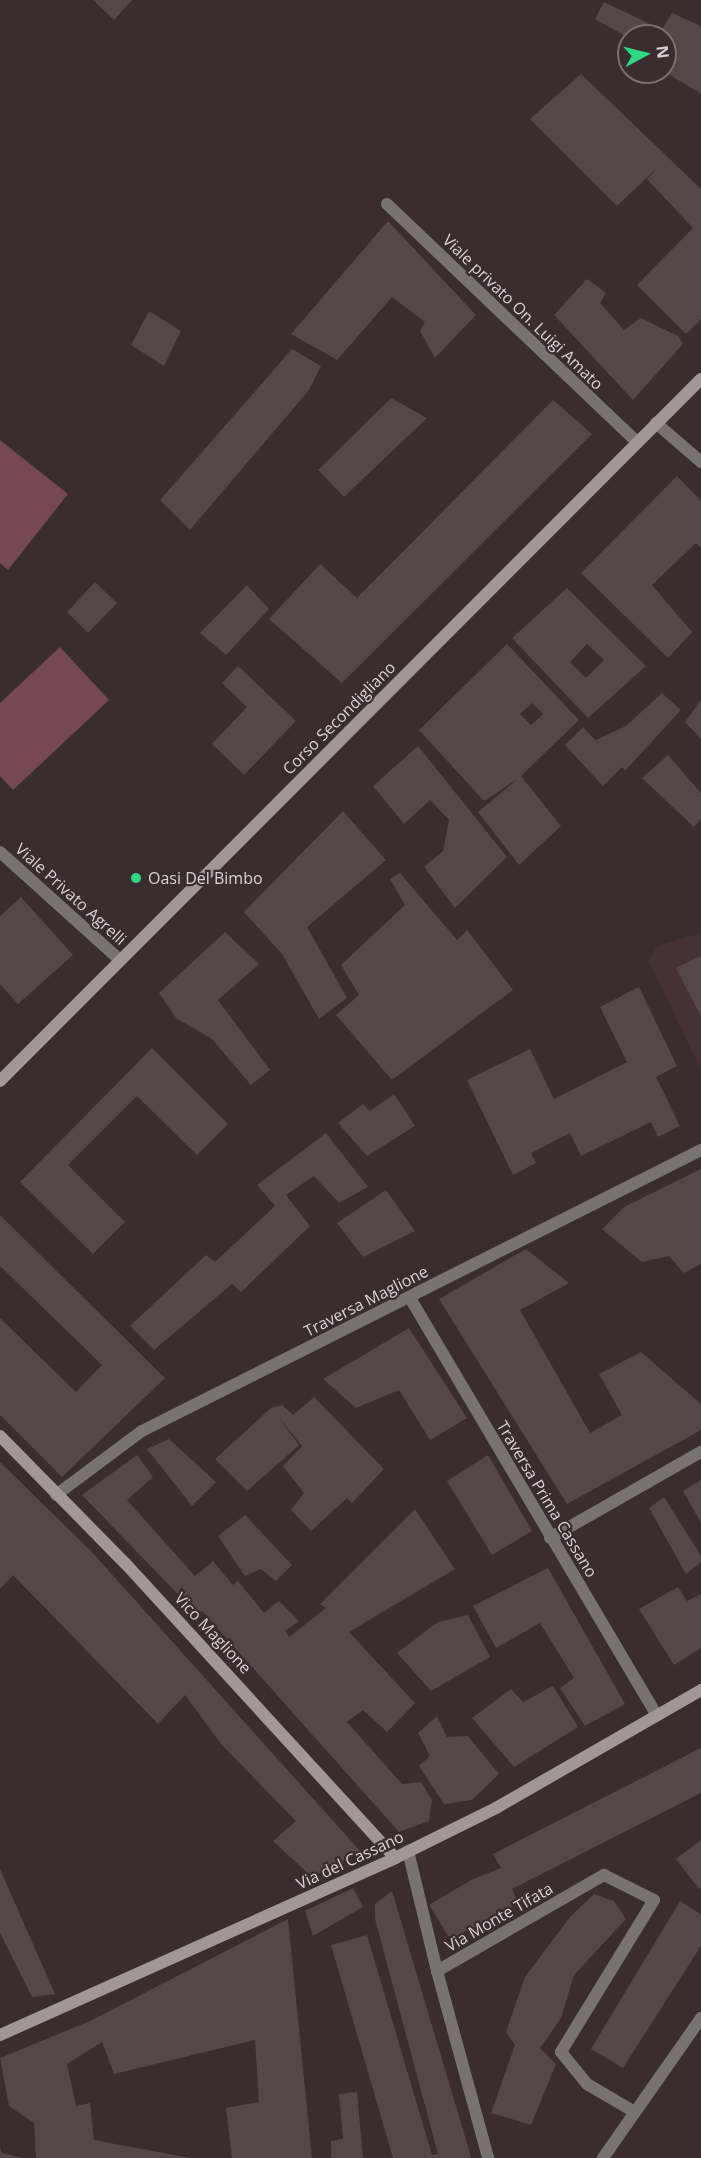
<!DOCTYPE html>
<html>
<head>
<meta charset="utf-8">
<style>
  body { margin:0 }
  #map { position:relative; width:701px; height:2158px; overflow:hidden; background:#392d2f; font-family:"Open Sans",sans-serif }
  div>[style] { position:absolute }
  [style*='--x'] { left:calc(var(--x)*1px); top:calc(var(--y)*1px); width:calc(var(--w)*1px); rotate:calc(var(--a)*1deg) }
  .built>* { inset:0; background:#463236 }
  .green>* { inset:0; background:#754852 }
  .building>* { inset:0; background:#544649 }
  .street>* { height:12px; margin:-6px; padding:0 6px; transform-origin:6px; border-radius:6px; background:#787273 }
  .secondary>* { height:12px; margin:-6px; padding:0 6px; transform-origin:6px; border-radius:6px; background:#a19698 }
  .dots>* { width:16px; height:16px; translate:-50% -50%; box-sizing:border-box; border:3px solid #392d2f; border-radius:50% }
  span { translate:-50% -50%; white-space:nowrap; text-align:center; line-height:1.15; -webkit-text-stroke:4.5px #392d2f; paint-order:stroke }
  .street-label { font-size:16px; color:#dad2d4 }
  .poi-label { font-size:16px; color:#dad2d4 }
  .left { translate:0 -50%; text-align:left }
  .north { position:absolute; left:617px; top:24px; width:60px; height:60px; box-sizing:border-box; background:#392d2f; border:2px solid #796f71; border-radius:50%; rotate:83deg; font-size:16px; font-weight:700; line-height:24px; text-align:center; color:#dad2d4 }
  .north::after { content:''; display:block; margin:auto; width:21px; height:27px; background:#2fd883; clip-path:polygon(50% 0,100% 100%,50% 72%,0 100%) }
</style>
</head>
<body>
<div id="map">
  <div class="built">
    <div style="clip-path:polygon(701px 933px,701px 1070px,649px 962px,657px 946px)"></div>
  </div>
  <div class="green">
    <div style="clip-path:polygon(0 440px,68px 494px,8px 570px,0 563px)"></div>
    <div style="clip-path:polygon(60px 647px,109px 700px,13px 790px,0 776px,0 703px)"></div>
  </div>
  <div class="building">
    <div style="clip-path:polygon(93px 0,132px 0,114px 20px)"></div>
    <div style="clip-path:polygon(604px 2px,652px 25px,646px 36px,629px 38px,595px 19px)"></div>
    <div style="clip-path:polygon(672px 13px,701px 26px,701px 94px,665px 72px,665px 36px,658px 36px)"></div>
    <div style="clip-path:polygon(581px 74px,701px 189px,701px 319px,686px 334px,637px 285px,693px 228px,647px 179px,660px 165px,617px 206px,530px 119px)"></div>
    <div style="clip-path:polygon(388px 221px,476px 315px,435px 358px,420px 331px,425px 322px,392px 297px,337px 360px,291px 334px)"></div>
    <div style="clip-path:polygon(587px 279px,606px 293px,600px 303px,624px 330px,641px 318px,678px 336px,683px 344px,633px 400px,554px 315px)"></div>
    <div style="clip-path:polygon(149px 311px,181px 331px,164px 366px,131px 345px)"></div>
    <div style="clip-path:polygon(292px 349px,321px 366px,309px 390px,190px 530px,160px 500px)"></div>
    <div style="clip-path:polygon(391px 398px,427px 418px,344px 497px,318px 470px)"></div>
    <div style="clip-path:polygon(553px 400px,592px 434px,342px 683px,269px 619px,320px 564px,357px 598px)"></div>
    <div style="clip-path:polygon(677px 476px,701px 501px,701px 548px,696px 543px,652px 585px,692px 632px,668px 658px,581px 573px)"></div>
    <div style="clip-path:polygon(95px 582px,117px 603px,88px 633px,67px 612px)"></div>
    <div style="clip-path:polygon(247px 585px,269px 609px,226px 655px,200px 633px)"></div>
    <div style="clip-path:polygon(evenodd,567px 588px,646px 666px,588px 718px,512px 638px,567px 588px,587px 644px,604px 660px,586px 678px,570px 662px,587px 644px)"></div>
    <div style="clip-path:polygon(evenodd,507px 644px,579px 720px,521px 776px,561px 826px,519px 865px,478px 812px,519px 778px,484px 801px,419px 730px,507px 644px,532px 703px,543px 714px,531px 725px,520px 714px,532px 703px)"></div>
    <div style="clip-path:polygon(238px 666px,296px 721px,244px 775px,212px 744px,247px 707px,222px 683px)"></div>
    <div style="clip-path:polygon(662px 693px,681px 710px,625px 771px,622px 767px,603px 786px,565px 745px,583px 727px,602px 747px,596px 740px,626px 726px)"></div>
    <div style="clip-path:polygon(701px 700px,701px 739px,685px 722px)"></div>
    <div style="clip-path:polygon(418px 746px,507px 857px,455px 908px,424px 867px,443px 851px,449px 820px,430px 800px,404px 824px,373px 786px)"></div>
    <div style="clip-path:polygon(668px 755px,701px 793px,701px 819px,694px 827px,642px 778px)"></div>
    <div style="clip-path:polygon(343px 811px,386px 860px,307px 927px,347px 998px,319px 1019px,282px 954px,244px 912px)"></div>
    <div style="clip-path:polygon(400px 873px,457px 940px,467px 930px,513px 990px,392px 1080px,336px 1015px,359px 995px,341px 965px,405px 905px,390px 879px)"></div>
    <div style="clip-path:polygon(21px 897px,73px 955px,18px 1004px,0 984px,0 916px)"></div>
    <div style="clip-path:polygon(225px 932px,259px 964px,218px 1000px,270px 1070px,251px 1085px,212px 1039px,176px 1018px,159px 993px)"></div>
    <div style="clip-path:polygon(701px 956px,701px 1017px,676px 968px)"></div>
    <div style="clip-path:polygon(639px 987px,677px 1066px,656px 1077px,680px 1126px,658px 1137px,651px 1122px,581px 1156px,570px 1133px,531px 1153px,536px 1163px,513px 1175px,467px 1080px,530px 1049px,554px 1099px,627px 1062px,600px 1007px)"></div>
    <div style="clip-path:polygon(152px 1048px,228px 1124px,197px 1155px,137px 1096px,68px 1165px,125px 1222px,93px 1254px,20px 1182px)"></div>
    <div style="clip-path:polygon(394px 1094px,415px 1126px,367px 1156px,338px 1123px,363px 1104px,370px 1111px)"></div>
    <div style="clip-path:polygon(326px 1133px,368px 1187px,339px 1203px,314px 1176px,286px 1195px,310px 1226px,241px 1292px,232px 1284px,154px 1350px,130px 1326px,206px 1255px,215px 1262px,275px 1206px,257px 1185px)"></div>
    <div style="clip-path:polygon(701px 1169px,701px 1264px,684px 1273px,669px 1256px,642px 1262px,602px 1229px,624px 1207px)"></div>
    <div style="clip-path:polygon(386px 1190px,415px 1231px,363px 1257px,337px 1223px)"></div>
    <div style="clip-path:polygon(0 1215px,165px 1378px,62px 1477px,0 1415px,0 1318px,76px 1392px,102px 1365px,0 1266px)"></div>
    <div style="clip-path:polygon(526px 1249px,569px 1283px,520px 1310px,590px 1433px,622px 1415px,599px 1374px,641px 1352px,701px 1404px,701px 1430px,567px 1504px,439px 1299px)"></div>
    <div style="clip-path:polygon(409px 1328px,467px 1418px,430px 1440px,399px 1390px,356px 1408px,323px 1379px)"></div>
    <div style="clip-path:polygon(314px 1397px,384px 1469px,352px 1503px,347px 1498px,311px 1531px,291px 1510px,304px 1493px,283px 1466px,302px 1446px,277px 1415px,299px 1445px,247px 1491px,215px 1459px,271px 1408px,282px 1405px,293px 1415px)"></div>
    <div style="clip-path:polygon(169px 1439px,216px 1482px,192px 1506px,147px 1449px)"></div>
    <div style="clip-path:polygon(137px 1455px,153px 1477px,127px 1500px,195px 1576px,213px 1561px,233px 1585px,238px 1581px,264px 1613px,279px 1601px,299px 1621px,285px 1631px,289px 1637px,326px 1608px,320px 1604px,415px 1509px,455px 1569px,349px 1632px,415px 1703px,387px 1732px,363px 1710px,347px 1722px,402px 1784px,421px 1782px,432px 1800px,429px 1821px,399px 1832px,202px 1611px,197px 1614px,82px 1495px)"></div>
    <div style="clip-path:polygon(488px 1455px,532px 1531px,492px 1555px,447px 1481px)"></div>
    <div style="clip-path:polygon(0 1462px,91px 1551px,361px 1852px,312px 1877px,273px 1841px,296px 1821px,221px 1744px,185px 1695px,158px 1724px,13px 1575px,0 1589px)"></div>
    <div style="clip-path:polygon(701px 1480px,701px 1523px,683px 1491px)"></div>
    <div style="clip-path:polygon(664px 1497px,701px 1556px,701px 1562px,686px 1574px,649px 1508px)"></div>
    <div style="clip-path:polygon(245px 1515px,292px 1565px,276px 1581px,261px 1569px,245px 1576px,218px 1536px)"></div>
    <div style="clip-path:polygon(548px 1568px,625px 1704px,585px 1726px,560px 1688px,574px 1678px,540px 1623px,496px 1648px,473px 1606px)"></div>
    <div style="clip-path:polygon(678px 1587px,687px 1601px,701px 1594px,701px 1648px,674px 1665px,639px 1609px)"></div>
    <div style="clip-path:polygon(468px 1615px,490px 1657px,431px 1691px,397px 1653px,438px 1622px)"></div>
    <div style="clip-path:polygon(553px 1686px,578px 1727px,514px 1767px,472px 1718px,511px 1689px,523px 1702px)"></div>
    <div style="clip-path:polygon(437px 1716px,447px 1737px,468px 1736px,499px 1774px,472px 1800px,444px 1804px,419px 1766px,430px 1756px,418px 1733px)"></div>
    <div style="clip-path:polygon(701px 1748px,701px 1793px,512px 1889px,519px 1904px,450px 1939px,429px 1905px,471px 1880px,501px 1868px,493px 1854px)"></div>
    <div style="clip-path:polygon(701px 1840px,701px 1888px,699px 1889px,676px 1859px)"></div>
    <div style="clip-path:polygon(0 1869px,55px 1994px,32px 1997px,0 1933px)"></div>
    <div style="clip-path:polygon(353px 1888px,363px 1907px,313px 1936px,305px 1911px)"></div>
    <div style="clip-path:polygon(392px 1891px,469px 2150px,471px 2158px,393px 2158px,331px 1945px,367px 1935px,432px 2155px,438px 2154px,375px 1919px,375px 1904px)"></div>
    <div style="clip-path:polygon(594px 1894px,614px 1901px,626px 1919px,574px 1975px,561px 2018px,540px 2048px,556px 2064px,531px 2125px,491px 2113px,515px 2045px,506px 2032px,525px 1977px,570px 1917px)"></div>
    <div style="clip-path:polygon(680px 1901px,701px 1914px,701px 1946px,623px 2068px,591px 2049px)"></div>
    <div style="clip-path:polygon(288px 1919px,312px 2158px,232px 2158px,226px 2108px,259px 2102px,255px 2040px,114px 2074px,102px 2042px,67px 2064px,76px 2106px,90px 2103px,94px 2140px,190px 2158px,36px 2158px,34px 2123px,9px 2106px,0 2058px,90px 2021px)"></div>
    <div style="clip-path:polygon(357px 2092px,363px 2158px,331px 2158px,331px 2141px,343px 2139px,339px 2094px)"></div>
    <div style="clip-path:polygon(0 2147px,2px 2153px,23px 2158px,0 2158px)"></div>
  </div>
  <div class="street">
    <div style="--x:387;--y:204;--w:345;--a:43.6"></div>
    <div style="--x:656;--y:423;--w:60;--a:40.9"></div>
    <div style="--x:0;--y:852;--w:161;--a:42"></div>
    <div style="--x:410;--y:1298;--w:485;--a:59.4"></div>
    <div style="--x:56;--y:1495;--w:107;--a:-36.7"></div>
    <div style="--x:142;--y:1431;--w:626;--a:-26.69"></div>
    <div style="--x:550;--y:1538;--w:174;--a:-29.7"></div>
    <div style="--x:408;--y:1851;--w:123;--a:76.4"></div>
    <div style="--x:437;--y:1971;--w:193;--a:-29.9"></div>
    <div style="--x:604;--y:1875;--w:56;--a:26.6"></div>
    <div style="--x:654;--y:1900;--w:178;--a:121.5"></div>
    <div style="--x:561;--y:2052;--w:41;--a:50.9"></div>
    <div style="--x:587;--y:2084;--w:53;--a:30.4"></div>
    <div style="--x:437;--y:1971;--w:194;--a:74.7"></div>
    <div style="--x:603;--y:2158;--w:171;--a:-55"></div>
  </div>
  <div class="secondary">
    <div style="--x:0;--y:1081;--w:992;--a:-45.04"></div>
    <div style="--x:0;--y:1436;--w:178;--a:45.5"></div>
    <div style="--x:125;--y:1563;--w:400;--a:47.5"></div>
    <div style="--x:0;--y:2035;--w:433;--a:-24.1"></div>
    <div style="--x:395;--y:1858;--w:113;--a:-26.3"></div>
    <div style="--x:496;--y:1808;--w:237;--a:-29.9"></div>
  </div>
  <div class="dots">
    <div style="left:136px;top:878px;background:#2fd883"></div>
  </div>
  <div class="street-label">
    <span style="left:523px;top:312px;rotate:44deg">Viale privato On. Luigi Amato</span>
    <span style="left:339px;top:718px;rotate:-45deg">Corso Secondigliano</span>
    <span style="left:71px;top:894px;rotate:42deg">Viale Privato Agrelli</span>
    <span style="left:366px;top:1301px;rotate:-27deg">Traversa Maglione</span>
    <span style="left:547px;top:1499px;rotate:59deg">Traversa Prima Cassano</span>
    <span style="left:213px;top:1633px;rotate:47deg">Vico Maglione</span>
    <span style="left:350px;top:1860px;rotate:-25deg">Via del Cassano</span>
    <span style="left:499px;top:1917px;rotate:-30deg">Via Monte Tifata</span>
  </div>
  <div class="poi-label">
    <span class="left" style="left:148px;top:878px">Oasi Del Bimbo</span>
  </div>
  <div class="north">N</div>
</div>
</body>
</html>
